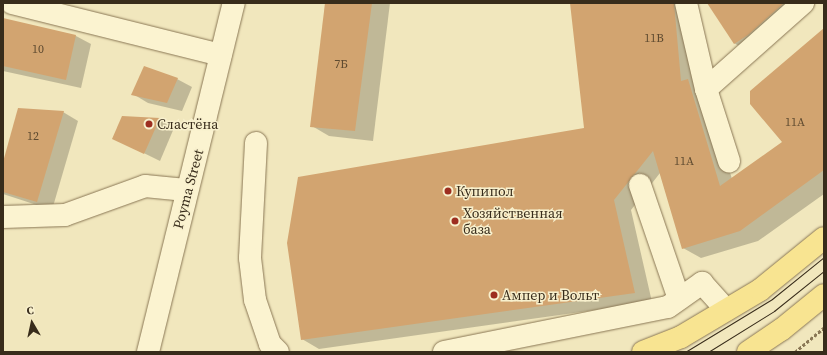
<!DOCTYPE html>
<html>
<head>
<meta charset="utf-8">
<style>
  body { margin:0 }
  #map { position:relative; width:827px; height:355px; overflow:hidden; background:#f1e7bd; font-family:"Source Serif 4",serif }
  div>[style] { position:absolute }
  [style*='--x'] { left:calc(var(--x)*1px); top:calc(var(--y)*1px); width:calc(var(--w)*1px); rotate:calc(var(--a)*1deg) }
  .shadow>* { inset:0; background:#0003 }
  .building>* { inset:0; background:#d2a470 }
  .path>* { height:2.5px; margin-top:-1.25px; transform-origin:0; background:repeating-linear-gradient(90deg,#8a7755 0 3px,transparent 0 5px) }
  .roads { filter:drop-shadow(0 0 1px #8a7755) drop-shadow(0 0 1px #8a7755) }
  .minor>* { height:22px; margin:-11px; padding:0 11px; transform-origin:11px; border-radius:11px; background:#fbf3d0 }
  .major>* { height:22px; margin:-11px; padding:0 11px; transform-origin:11px; border-radius:11px; background:#f8e491 }
  .tram>* { height:1px; margin:-0.5px; padding:0 0.5px; transform-origin:0.5px; border-radius:0.5px; background:#382c1b }
  .dots>* { width:11px; height:11px; translate:-50% -50%; box-sizing:border-box; border:2px solid #f8f0cd; border-radius:50% }
  span { translate:-50% -50%; white-space:nowrap; text-align:center; line-height:1.15; -webkit-text-stroke:3px #f8f0cd; paint-order:stroke }
  .number-label { font-size:12px; color:#5e4a30 }
  .number-label span { -webkit-text-stroke-width:0 }
  .poi-label { font-size:14px; color:#382c1b }
  .left { translate:0 -50%; text-align:left }
  .street-label { font-size:14px; color:#382c1b }
  .frame { position:absolute; inset:0; border:4px solid #382c1b; pointer-events:none }
  .north { position:absolute; left:12px; top:303px; width:40px; height:40px; -webkit-text-stroke:3px #f8f0cd; paint-order:stroke; rotate:351deg; font-size:11px; font-weight:700; line-height:16px; text-align:center; color:#382c1b }
  .north::after { content:''; display:block; margin:auto; width:14px; height:18px; background:#382c1b; clip-path:polygon(50% 0,100% 100%,50% 72%,0 100%) }
</style>
</head>
<body>
<div id="map">
  <div class="shadow">
    <div style="clip-path:polygon(326px 3px,390px 3px,373px 141px,329px 136px,312px 126px)"></div>
    <div style="clip-path:polygon(571px 3px,691px 3px,705px 90px,732px 179px,784px 142px,824px 30px,824px 194px,758px 241px,701px 258px,683px 248px,660px 173px,631px 210px,652px 302px,319px 349px,302px 339px,585px 129px)"></div>
    <div style="clip-path:polygon(709px 3px,784px 3px,793px 17px,749px 52px,734px 43px)"></div>
    <div style="clip-path:polygon(3px 19px,76px 36px,91px 44px,81px 88px,3px 71px)"></div>
    <div style="clip-path:polygon(177px 79px,192px 87px,182px 111px,148px 103px,133px 94px)"></div>
    <div style="clip-path:polygon(63px 112px,78px 121px,52px 210px,3px 194px,3px 165px)"></div>
    <div style="clip-path:polygon(123px 117px,160px 119px,174px 128px,160px 161px,113px 138px)"></div>
  </div>
  <div class="building">
    <div style="clip-path:polygon(325px 3px,372px 3px,355px 131px,310px 127px)"></div>
    <div style="clip-path:polygon(570px 3px,674px 3px,681px 81px,688px 79px,720px 186px,782px 142px,750px 104px,750px 91px,824px 28px,824px 170px,740px 231px,682px 249px,653px 151px,614px 200px,635px 293px,301px 340px,287px 243px,298px 177px,584px 128px)"></div>
    <div style="clip-path:polygon(707px 3px,784px 3px,748px 35px,734px 44px)"></div>
    <div style="clip-path:polygon(3px 18px,76px 35px,66px 80px,3px 66px)"></div>
    <div style="clip-path:polygon(144px 66px,178px 78px,167px 103px,131px 95px)"></div>
    <div style="clip-path:polygon(18px 108px,64px 111px,37px 202px,3px 192px,3px 162px)"></div>
    <div style="clip-path:polygon(122px 116px,160px 118px,144px 154px,112px 139px)"></div>
  </div>
  <div class="path">
    <div style="--x:795;--y:352;--w:38;--a:-40"></div>
  </div>
  <div class="roads">
    <div class="minor">
      <div style="--x:12;--y:3;--w:215;--a:14"></div>
      <div style="--x:686;--y:3;--w:88;--a:76.9"></div>
      <div style="--x:706;--y:89;--w:76;--a:72.3"></div>
      <div style="--x:706;--y:89;--w:130;--a:-41.6"></div>
      <div style="--x:256;--y:143;--w:115;--a:93"></div>
      <div style="--x:250;--y:258;--w:42;--a:83.2"></div>
      <div style="--x:255;--y:300;--w:46;--a:71.2"></div>
      <div style="--x:270;--y:344;--w:11;--a:45"></div>
      <div style="--x:640;--y:185;--w:120;--a:71.1"></div>
      <div style="--x:3;--y:217;--w:62;--a:-1.8"></div>
      <div style="--x:65;--y:215;--w:85;--a:-19.9"></div>
      <div style="--x:145;--y:186;--w:41;--a:5.6"></div>
      <div style="--x:148;--y:352;--w:359;--a:-76.2"></div>
      <div style="--x:444;--y:352;--w:228;--a:-11.4"></div>
      <div style="--x:668;--y:307;--w:42;--a:-35.2"></div>
      <div style="--x:702;--y:283;--w:36;--a:48"></div>
    </div>
    <div class="major">
      <div style="--x:643;--y:352;--w:41;--a:-21.5"></div>
      <div style="--x:681;--y:337;--w:92;--a:-30.7"></div>
      <div style="--x:760;--y:290;--w:82;--a:-39.1"></div>
      <div style="--x:748;--y:352;--w:40;--a:-34"></div>
      <div style="--x:781;--y:330;--w:55;--a:-39.1"></div>
    </div>
  </div>
  <div class="tram">
    <div style="--x:685;--y:352;--w:102;--a:-31.3"></div>
    <div style="--x:772;--y:299;--w:67;--a:-38.9"></div>
    <div style="--x:708;--y:352;--w:78;--a:-31.8"></div>
    <div style="--x:774;--y:311;--w:64;--a:-38.7"></div>
  </div>
  <div class="dots">
    <div style="left:149px;top:124px;background:#9d2e20"></div>
    <div style="left:448px;top:191px;background:#9d2e20"></div>
    <div style="left:455px;top:221px;background:#9d2e20"></div>
    <div style="left:494px;top:295px;background:#9d2e20"></div>
  </div>
  <div class="number-label">
    <span style="left:654px;top:39px">11В</span>
    <span style="left:38px;top:50px">10</span>
    <span style="left:341px;top:65px">7Б</span>
    <span style="left:795px;top:123px">11А</span>
    <span style="left:33px;top:137px">12</span>
    <span style="left:684px;top:162px">11А</span>
  </div>
  <div class="poi-label">
    <span class="left" style="left:157px;top:124px">Сластёна</span>
    <span class="left" style="left:456px;top:191px">Купипол</span>
    <span class="left" style="left:463px;top:221px">Хозяйственная<br>база</span>
    <span class="left" style="left:502px;top:295px">Ампер и Вольт</span>
  </div>
  <div class="street-label">
    <span style="left:188px;top:189px;rotate:-75deg">Poyma Street</span>
  </div>
  <div class="frame"></div>
  <div class="north">С</div>
</div>
</body>
</html>
